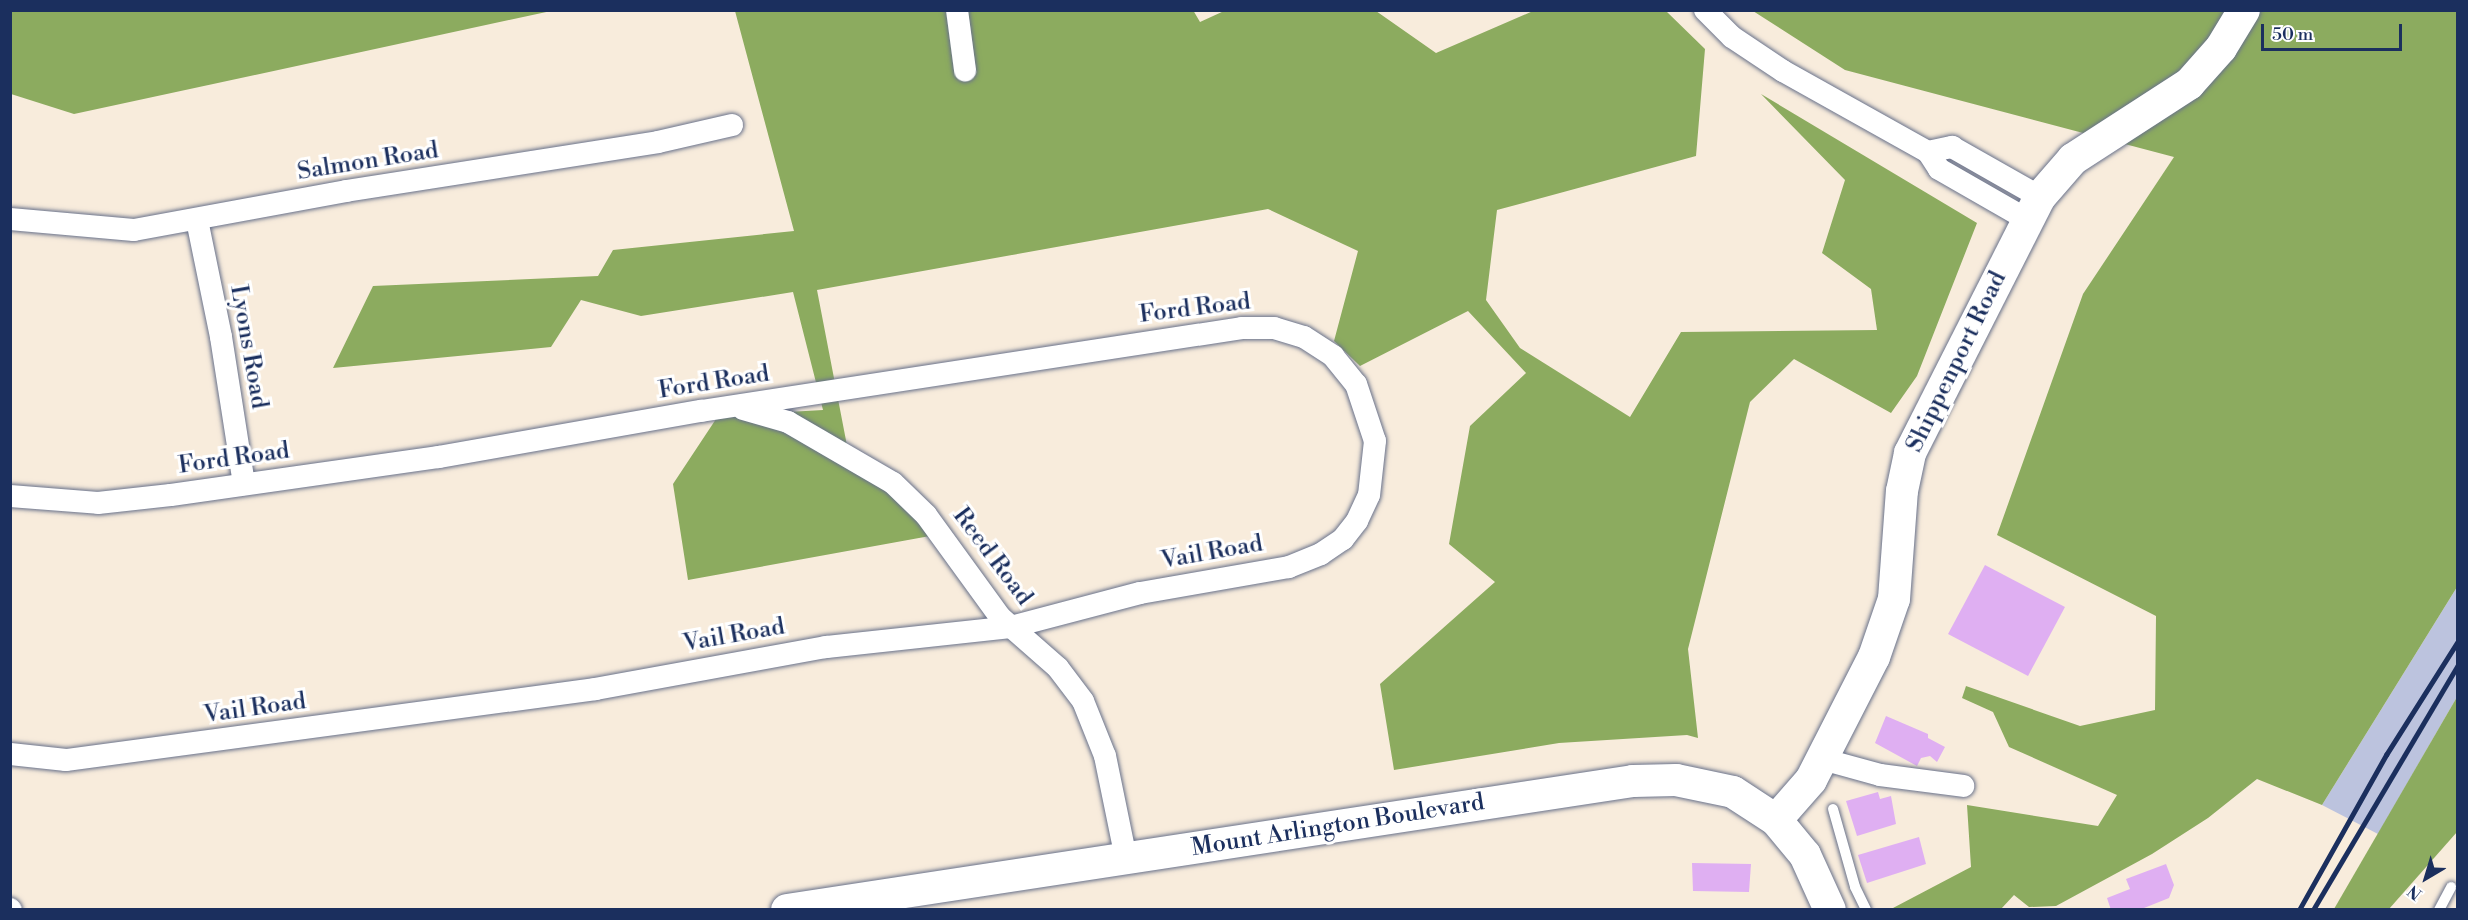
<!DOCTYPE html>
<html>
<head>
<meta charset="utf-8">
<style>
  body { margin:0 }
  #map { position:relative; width:2468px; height:920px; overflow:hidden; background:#f8ecdc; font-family:"Libre Bodoni",serif }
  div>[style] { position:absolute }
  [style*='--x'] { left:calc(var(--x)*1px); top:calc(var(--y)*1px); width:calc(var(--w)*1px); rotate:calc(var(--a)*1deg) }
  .industrial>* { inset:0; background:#bcc3de }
  .forest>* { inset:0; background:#8cab5f }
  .building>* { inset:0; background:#dfaff2 }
  .roads { filter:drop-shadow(0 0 2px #68718a) drop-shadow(0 0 2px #68718a) }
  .lane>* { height:10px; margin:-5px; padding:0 5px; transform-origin:5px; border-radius:5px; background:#fff }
  .street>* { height:22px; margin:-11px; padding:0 11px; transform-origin:11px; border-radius:11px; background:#fff }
  .secondary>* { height:32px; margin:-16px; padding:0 16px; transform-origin:16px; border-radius:16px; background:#fff }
  .rail>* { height:4.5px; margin:-2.25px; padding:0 2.25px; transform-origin:2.25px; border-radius:2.25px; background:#1b2f5e }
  span { translate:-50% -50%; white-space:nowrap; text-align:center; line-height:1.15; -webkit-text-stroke:6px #fff; paint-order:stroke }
  .street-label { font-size:24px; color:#1b2f5e }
  .frame { position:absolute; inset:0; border:12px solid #1b2f5e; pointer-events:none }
  .north { position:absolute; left:2396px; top:848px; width:60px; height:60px; -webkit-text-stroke:4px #fff; paint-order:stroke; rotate:218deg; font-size:16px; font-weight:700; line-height:24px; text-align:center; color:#1b2f5e }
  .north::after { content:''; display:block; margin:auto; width:21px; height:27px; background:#1b2f5e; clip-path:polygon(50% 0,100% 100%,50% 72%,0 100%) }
  .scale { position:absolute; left:2261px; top:24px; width:141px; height:27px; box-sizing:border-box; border:3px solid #1b2f5e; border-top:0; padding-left:8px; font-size:18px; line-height:21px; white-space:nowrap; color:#1b2f5e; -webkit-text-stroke:4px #fff; paint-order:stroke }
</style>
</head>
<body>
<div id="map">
  <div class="industrial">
    <div style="clip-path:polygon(2457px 587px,2457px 697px,2378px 834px,2322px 805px)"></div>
  </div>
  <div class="forest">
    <div style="clip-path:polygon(11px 10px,551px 10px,551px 11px,74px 114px,11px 94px)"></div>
    <div style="clip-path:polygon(1193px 10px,1200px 22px,1224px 11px,1376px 11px,1436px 53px,1533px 11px,1666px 11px,1705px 49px,1696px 156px,1497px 210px,1486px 300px,1520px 348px,1630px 417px,1681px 332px,1877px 330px,1871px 289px,1822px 253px,1845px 180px,1761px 94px,1977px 223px,1917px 376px,1891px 413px,1794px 359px,1750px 402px,1688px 649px,1698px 738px,1687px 735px,1559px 743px,1394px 770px,1380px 684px,1495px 582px,1449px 544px,1470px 426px,1526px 373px,1468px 311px,1360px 366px,1334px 341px,1358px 251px,1268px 209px,817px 290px,849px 456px,941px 534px,688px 580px,673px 484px,718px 416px,823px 410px,793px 292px,641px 316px,581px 300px,551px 347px,333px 368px,373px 286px,598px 276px,613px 250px,794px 231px,735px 11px)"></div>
    <div style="clip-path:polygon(1753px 11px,2457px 11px,2457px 587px,2322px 805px,2257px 779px,2208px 818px,2152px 854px,2056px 906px,2029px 907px,2014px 895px,2001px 909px,1893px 908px,1971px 867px,1967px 805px,2098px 826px,2117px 795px,2009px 747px,1993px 712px,1962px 698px,1966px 686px,2080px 726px,2155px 710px,2156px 616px,1997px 535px,2083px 294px,2174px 157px,1845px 70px)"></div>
    <div style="clip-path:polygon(2457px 697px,2457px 832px,2389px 909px,2334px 909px)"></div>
  </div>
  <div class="building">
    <div style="clip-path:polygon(1985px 565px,2065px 607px,2028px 676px,1948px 634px)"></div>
    <div style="clip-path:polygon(1886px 716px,1928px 734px,1928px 738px,1945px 747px,1937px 762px,1930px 756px,1921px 758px,1917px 766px,1875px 743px)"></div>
    <div style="clip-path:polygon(1878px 792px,1880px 799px,1891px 796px,1896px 824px,1857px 836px,1846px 801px)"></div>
    <div style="clip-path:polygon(1919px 837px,1926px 864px,1867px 883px,1858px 855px)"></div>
    <div style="clip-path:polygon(1692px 863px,1751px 864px,1749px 892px,1693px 891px)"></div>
    <div style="clip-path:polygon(2166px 864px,2174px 885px,2169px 898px,2139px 910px,2111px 910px,2107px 898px,2130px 889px,2126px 879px)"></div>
  </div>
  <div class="roads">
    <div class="lane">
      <div style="--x:1833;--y:809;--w:81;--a:74.2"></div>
      <div style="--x:1855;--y:887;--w:25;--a:64"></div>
      <div style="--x:2439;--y:910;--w:26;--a:-62"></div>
    </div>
    <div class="street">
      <div style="--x:957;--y:10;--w:61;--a:82.4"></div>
      <div style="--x:1705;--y:10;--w:38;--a:45"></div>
      <div style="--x:1732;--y:37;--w:61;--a:33.7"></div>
      <div style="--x:1783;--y:71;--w:166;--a:29.2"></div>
      <div style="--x:1928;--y:152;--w:20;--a:57"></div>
      <div style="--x:1939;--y:169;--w:103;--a:29.8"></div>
      <div style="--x:1928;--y:152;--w:25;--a:-12"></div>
      <div style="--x:1952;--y:147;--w:101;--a:29.6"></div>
      <div style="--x:10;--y:219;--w:124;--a:5.1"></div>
      <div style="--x:134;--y:230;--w:216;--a:-10.4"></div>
      <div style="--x:346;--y:191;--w:316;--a:-8.9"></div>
      <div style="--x:658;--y:142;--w:76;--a:-12.9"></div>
      <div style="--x:197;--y:220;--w:119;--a:78.4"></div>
      <div style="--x:221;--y:337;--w:149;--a:81.1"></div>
      <div style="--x:743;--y:409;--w:47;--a:16.1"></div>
      <div style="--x:788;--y:422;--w:121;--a:30.2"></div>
      <div style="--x:893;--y:483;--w:46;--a:44.1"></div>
      <div style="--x:926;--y:515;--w:126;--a:54"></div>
      <div style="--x:1000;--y:617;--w:77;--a:41.3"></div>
      <div style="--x:1058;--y:668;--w:41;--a:52.9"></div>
      <div style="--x:1083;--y:701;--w:59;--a:68.2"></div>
      <div style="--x:1105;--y:756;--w:104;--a:78.4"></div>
      <div style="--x:10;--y:496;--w:88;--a:4.5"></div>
      <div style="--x:98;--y:503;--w:73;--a:-6.3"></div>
      <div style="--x:171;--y:495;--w:271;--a:-8.1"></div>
      <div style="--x:439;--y:457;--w:266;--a:-10"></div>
      <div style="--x:701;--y:411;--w:547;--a:-8.72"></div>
      <div style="--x:1242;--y:328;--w:32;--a:0"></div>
      <div style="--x:1274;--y:328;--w:31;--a:17"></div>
      <div style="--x:1304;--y:337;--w:35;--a:33"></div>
      <div style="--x:1333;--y:356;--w:36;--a:51"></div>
      <div style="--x:1356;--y:384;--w:60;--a:71.6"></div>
      <div style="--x:1375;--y:441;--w:54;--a:96.3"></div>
      <div style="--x:1369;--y:495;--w:29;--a:115"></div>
      <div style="--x:1357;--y:521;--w:23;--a:128"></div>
      <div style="--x:1343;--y:539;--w:27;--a:146"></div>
      <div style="--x:1321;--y:554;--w:35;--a:158"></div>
      <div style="--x:1289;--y:567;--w:151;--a:170.1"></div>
      <div style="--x:1140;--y:593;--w:133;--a:165.2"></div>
      <div style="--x:1011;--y:627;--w:186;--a:173.8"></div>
      <div style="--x:826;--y:647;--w:234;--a:169.7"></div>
      <div style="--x:596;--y:689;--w:535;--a:172.37"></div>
      <div style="--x:66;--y:760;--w:56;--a:-173.9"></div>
      <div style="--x:1822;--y:759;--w:60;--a:15.4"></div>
      <div style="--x:1880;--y:775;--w:84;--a:7.5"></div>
      <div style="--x:10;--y:909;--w:1;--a:45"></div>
    </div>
    <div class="secondary">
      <div style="--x:1776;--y:820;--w:53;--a:-48.8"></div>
      <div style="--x:1811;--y:780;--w:138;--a:-62.9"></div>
      <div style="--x:1874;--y:657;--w:61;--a:-71"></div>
      <div style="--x:1894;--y:599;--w:108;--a:-85.8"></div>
      <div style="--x:1902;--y:491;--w:39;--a:-78"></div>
      <div style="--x:1910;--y:453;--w:287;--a:-63.1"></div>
      <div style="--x:2040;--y:197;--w:50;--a:-49"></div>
      <div style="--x:2073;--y:159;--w:138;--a:-32.9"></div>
      <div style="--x:2189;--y:84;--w:48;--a:-48.4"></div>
      <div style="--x:2221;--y:48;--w:44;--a:-58.8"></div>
      <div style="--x:787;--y:910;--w:856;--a:-8.67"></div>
      <div style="--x:1633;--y:781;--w:43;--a:-1.3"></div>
      <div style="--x:1676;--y:780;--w:58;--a:11.9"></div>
      <div style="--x:1733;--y:792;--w:51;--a:33.1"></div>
      <div style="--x:1776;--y:820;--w:45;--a:50.4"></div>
      <div style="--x:1805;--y:855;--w:60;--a:65.6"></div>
    </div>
  </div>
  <div class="rail">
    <div style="--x:2299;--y:910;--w:178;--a:-60.7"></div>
    <div style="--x:2386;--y:755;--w:135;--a:-57.7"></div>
    <div style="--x:2313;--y:910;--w:285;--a:-59.4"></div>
  </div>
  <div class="street-label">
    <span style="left:368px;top:162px;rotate:-9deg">Salmon Road</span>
    <span style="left:1195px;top:309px;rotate:-7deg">Ford Road</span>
    <span style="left:248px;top:347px;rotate:80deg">Lyons Road</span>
    <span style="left:1957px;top:362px;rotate:-64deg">Shippenport Road</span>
    <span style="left:714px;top:383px;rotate:-9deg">Ford Road</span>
    <span style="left:234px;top:459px;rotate:-8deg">Ford Road</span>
    <span style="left:1212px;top:553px;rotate:-10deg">Vail Road</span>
    <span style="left:992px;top:557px;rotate:53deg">Reed Road</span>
    <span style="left:734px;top:636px;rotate:-10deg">Vail Road</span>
    <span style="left:255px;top:709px;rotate:-8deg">Vail Road</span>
    <span style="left:1338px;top:826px;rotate:-9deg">Mount Arlington Boulevard</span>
  </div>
  <div class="frame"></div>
  <div class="north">N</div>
  <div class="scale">50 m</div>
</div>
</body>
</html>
